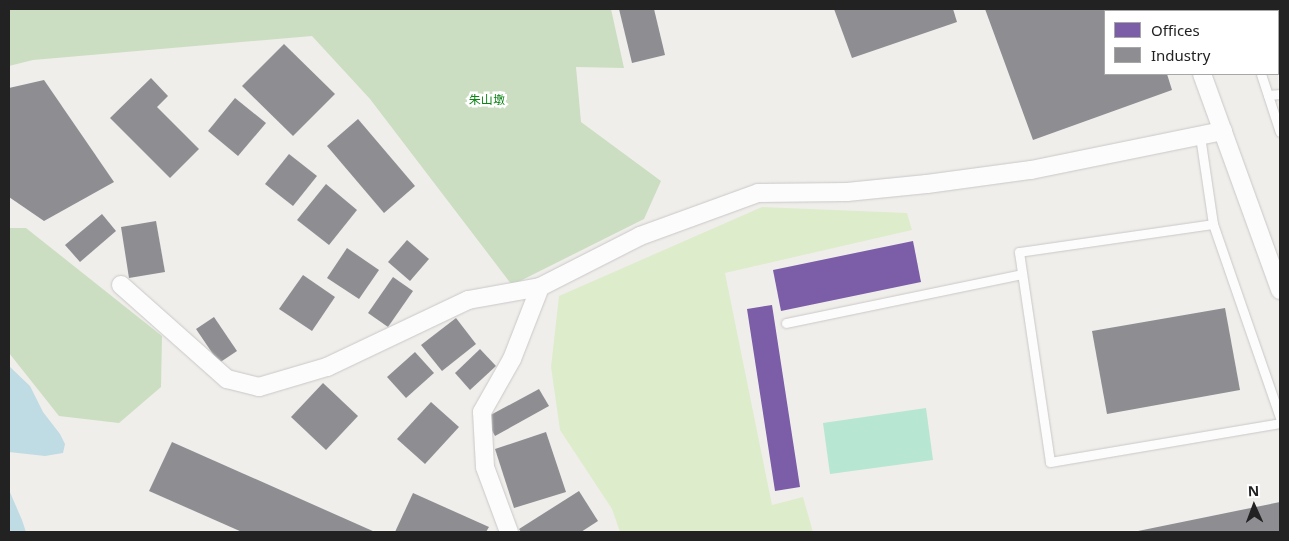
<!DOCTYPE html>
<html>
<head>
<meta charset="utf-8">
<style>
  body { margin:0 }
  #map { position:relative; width:1289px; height:541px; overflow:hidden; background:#f0eeeb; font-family:"Noto Sans","Noto Sans SC",sans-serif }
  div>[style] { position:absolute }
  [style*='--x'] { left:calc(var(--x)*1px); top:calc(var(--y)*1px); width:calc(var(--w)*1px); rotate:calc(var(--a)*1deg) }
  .grass>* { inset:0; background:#ddeccb }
  .forest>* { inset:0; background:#cbdec1 }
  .pitch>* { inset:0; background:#b7e6d2 }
  .water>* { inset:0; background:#bfdbe3 }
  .offices>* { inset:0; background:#7b5ea7 }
  .industry>* { inset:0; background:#8d8d92 }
  .roads { filter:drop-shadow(0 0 1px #c9c8c7) drop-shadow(0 0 1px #c9c8c7) }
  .service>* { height:9px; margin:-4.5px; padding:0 4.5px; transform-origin:4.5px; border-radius:4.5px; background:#fdfcfc }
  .minor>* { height:18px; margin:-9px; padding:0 9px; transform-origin:9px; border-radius:9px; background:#fdfcfc }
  span { translate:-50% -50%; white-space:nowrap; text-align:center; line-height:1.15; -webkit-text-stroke:5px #fff; paint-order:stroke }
  .park-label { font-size:12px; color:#0c8416 }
  .frame { position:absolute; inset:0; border:10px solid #222; pointer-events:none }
  .legend { position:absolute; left:1104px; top:10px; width:175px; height:65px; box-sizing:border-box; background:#fff; border:1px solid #a7a7a7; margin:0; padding:6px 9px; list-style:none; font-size:15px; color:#222 }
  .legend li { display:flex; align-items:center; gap:10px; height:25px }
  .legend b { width:25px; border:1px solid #a7a7a7 }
  .north { position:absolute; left:1229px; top:481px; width:50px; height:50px; -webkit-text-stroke:4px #fff; paint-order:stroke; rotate:358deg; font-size:14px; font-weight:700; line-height:20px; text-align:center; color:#222 }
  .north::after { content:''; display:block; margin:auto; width:18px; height:22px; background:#222; clip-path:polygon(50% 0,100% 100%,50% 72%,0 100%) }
</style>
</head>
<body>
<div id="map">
  <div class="grass">
    <div style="clip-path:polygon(762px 207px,907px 213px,912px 230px,725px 273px,772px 505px,803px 497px,813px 532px,620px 532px,612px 509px,560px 430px,551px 367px,559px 296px)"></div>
  </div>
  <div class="forest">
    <div style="clip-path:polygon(9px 9px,611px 9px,624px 68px,576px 67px,581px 122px,661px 181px,644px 219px,512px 285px,370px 99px,312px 36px,33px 60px,9px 66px)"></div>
    <div style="clip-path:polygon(9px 228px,26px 228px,162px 336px,161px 387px,119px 423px,59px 416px,9px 353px)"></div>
  </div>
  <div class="pitch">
    <div style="clip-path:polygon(926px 408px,933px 460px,830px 474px,823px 423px)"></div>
  </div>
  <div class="water">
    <div style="clip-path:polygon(9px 366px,30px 386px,43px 412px,60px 434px,65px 444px,63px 453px,45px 456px,9px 452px)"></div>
    <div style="clip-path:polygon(9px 490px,22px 520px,26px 532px,9px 532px)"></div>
  </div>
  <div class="offices">
    <div style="clip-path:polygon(913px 241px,921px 282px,781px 311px,773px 270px)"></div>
    <div style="clip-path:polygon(772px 305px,800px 487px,775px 491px,747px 309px)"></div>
  </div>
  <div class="industry">
    <div style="clip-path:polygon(619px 9px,654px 9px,665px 55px,632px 63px)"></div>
    <div style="clip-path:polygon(834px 9px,953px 9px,957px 22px,852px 58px)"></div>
    <div style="clip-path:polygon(985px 9px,1143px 9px,1144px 11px,1105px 11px,1105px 74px,1167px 74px,1172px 90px,1033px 140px)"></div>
    <div style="clip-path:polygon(1278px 23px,1280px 23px,1280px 54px,1278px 54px)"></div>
    <div style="clip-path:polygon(284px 44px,335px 94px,293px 136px,242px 86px)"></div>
    <div style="clip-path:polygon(151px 78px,168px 96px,157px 107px,199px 149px,170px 178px,110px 118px)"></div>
    <div style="clip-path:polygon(44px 80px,114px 182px,44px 221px,9px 197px,9px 88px)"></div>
    <div style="clip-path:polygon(235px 98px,266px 123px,238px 156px,208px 131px)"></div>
    <div style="clip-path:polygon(358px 119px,415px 186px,384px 213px,327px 146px)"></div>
    <div style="clip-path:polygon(289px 154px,317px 176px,293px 206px,265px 184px)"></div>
    <div style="clip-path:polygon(326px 184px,357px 210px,329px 245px,297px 220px)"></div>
    <div style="clip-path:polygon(102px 214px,116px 231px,80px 262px,65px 245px)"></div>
    <div style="clip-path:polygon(156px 221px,165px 272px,129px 278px,121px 227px)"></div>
    <div style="clip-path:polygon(407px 240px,429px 259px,410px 281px,388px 262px)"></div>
    <div style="clip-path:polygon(347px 248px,379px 270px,359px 299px,327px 278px)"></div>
    <div style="clip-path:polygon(303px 275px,335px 297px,312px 331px,279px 309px)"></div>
    <div style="clip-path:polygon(393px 277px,413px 291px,388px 327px,368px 313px)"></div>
    <div style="clip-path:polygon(1225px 308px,1240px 390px,1107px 414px,1092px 331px)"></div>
    <div style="clip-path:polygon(214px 317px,237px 351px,219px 363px,196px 329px)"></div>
    <div style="clip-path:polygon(456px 318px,476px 344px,442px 371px,421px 345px)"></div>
    <div style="clip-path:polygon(480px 349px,496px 366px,470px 390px,455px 373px)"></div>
    <div style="clip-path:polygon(415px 352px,434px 373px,406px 398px,387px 377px)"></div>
    <div style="clip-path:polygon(323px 383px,358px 416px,326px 450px,291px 417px)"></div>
    <div style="clip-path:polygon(539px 389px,549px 406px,495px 436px,485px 418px)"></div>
    <div style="clip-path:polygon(431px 402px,459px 427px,425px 464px,397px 439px)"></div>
    <div style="clip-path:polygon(546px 432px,566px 492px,514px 508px,495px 449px)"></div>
    <div style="clip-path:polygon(172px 442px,375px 532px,242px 532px,149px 491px)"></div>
    <div style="clip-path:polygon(579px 491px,598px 521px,581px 532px,521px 532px,519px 529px)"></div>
    <div style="clip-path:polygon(413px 493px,489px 527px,486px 532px,395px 532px)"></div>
    <div style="clip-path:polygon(1280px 502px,1280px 532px,1138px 532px,1138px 531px)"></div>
  </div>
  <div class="roads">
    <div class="service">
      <div style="--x:1239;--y:9;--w:2;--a:63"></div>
      <div style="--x:1261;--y:74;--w:61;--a:71.9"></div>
      <div style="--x:1268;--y:95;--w:12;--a:-5"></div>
      <div style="--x:1200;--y:136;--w:89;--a:81.6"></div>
      <div style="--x:1213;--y:224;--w:205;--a:70.9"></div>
      <div style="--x:1213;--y:224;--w:196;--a:171.8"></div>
      <div style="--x:1019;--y:252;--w:212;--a:81.6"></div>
      <div style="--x:1050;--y:462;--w:233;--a:-9.6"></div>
      <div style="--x:786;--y:323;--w:241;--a:-11.7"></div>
    </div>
    <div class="minor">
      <div style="--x:1178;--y:9;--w:2;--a:63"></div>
      <div style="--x:1202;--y:74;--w:230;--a:70.1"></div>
      <div style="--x:121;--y:285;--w:142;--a:41.6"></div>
      <div style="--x:227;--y:379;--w:33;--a:14"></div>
      <div style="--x:259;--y:387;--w:71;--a:-16.4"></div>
      <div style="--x:327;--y:367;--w:156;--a:-25.4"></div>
      <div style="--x:468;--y:300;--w:73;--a:-10.2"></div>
      <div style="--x:509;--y:532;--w:69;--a:-110.3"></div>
      <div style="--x:485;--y:467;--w:55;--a:-93.1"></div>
      <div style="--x:482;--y:412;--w:61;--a:-60.5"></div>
      <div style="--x:512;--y:359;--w:77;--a:-68.7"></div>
      <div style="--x:540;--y:287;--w:112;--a:-27"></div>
      <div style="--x:640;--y:236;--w:126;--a:-20"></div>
      <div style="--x:758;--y:193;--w:89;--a:-0.6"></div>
      <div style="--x:847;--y:192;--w:80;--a:-5.7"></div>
      <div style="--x:927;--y:184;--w:105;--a:-7.7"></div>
      <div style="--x:1031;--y:170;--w:196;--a:-11.5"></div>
    </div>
  </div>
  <div class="park-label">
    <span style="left:487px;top:100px">朱山墩</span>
  </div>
  <div class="frame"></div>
  <ul class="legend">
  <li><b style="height:14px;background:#7b5ea7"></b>Offices</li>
  <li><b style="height:14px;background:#8d8d92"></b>Industry</li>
  </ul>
  <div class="north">N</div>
</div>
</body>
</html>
